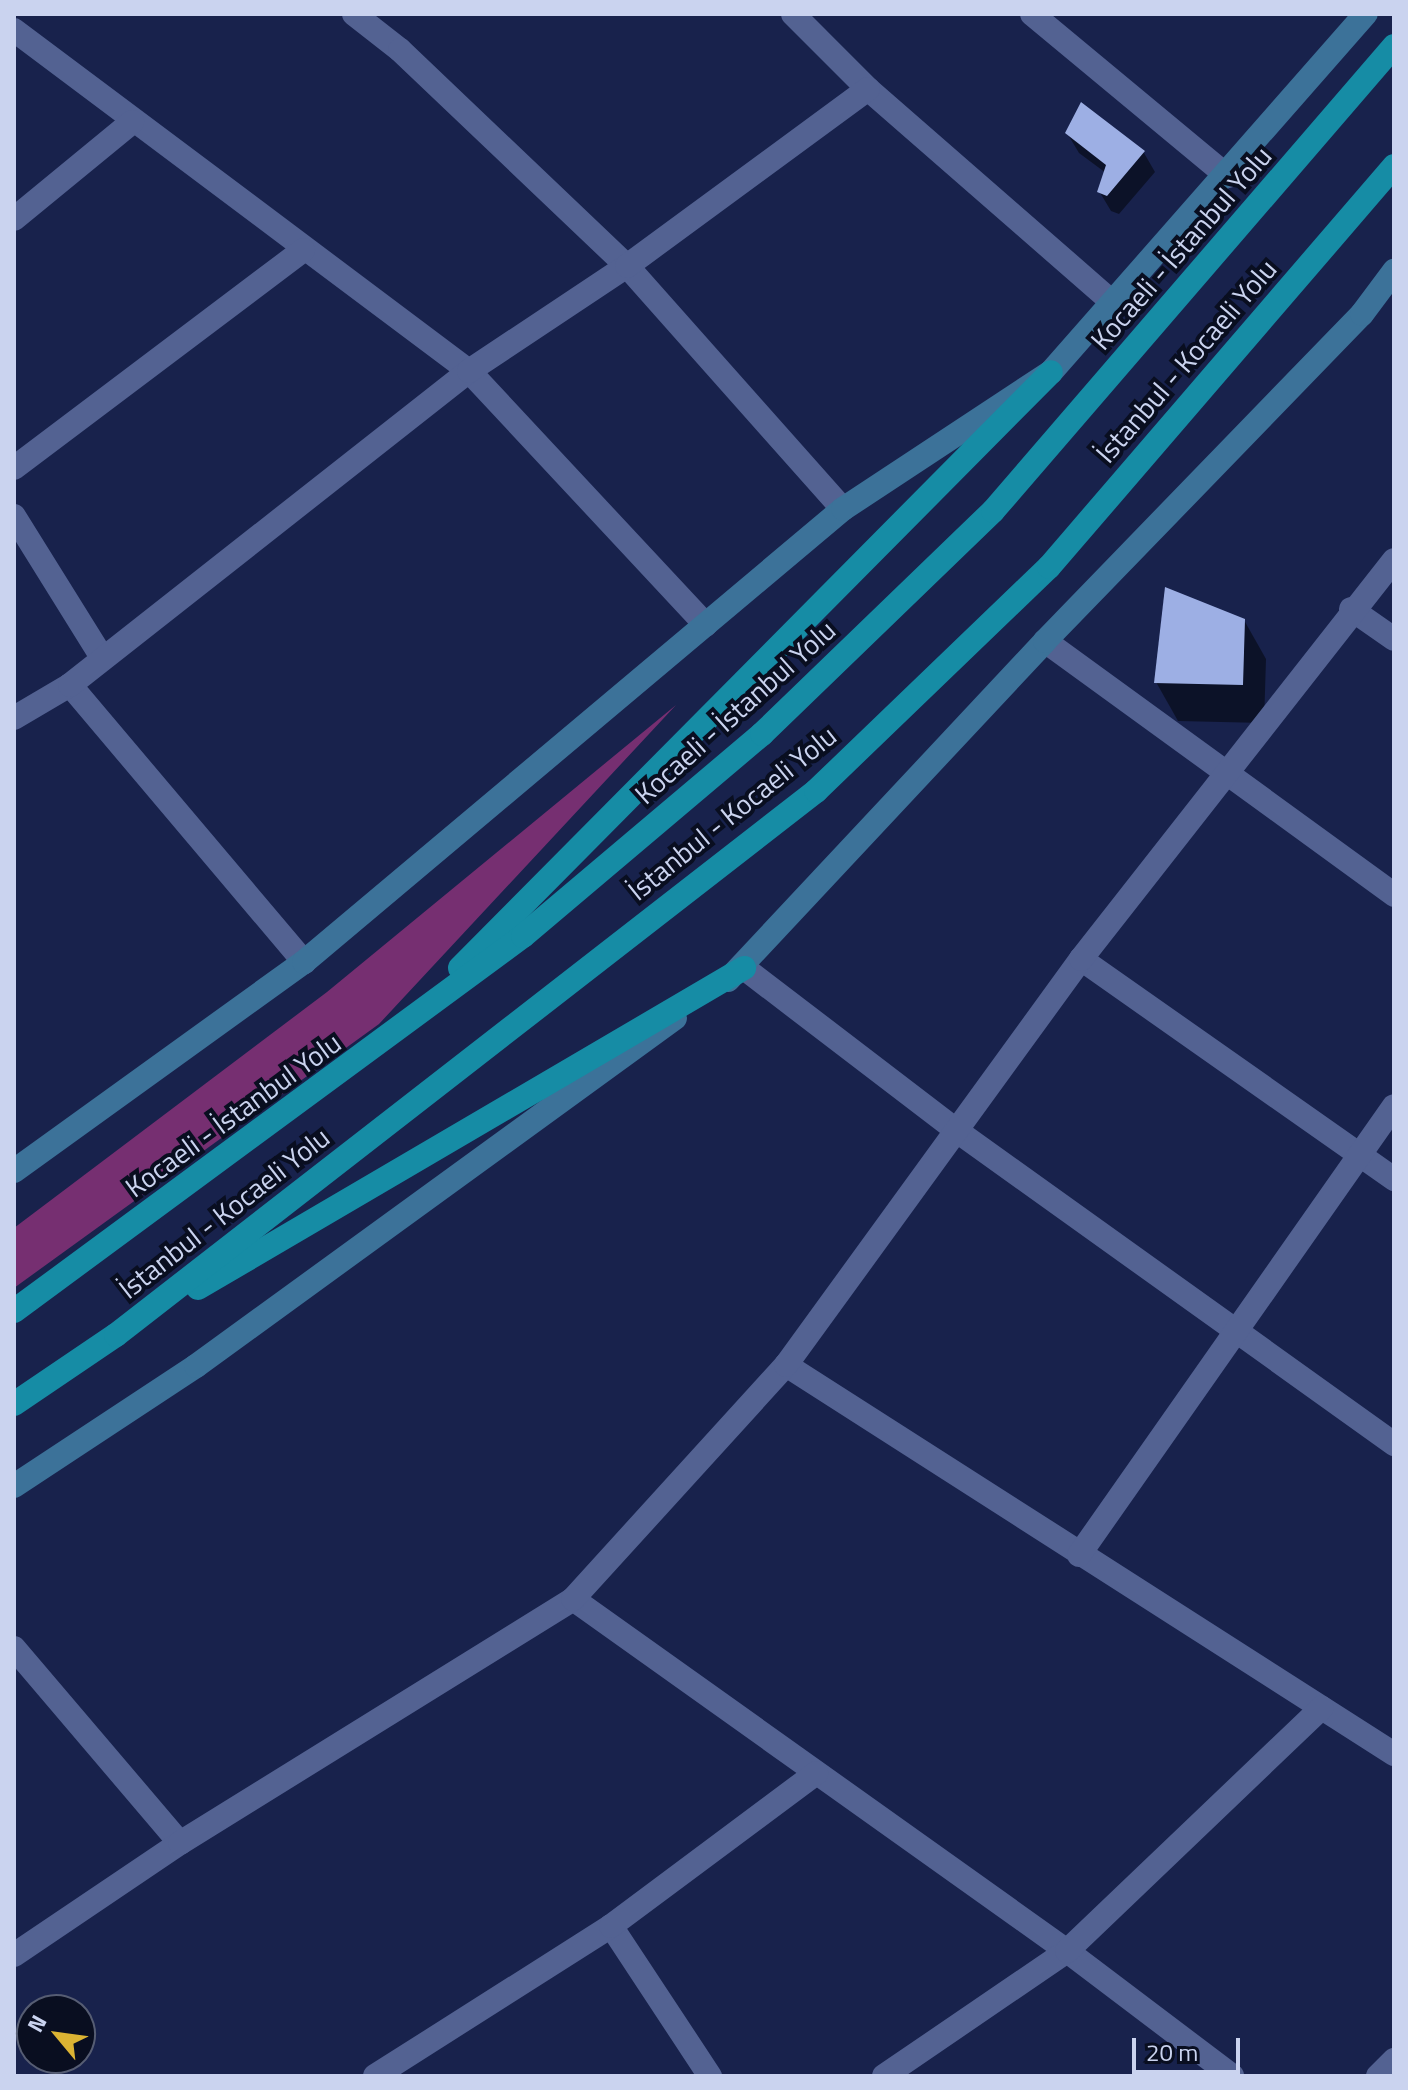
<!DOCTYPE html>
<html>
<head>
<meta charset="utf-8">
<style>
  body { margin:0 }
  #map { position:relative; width:1408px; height:2090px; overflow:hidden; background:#18224c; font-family:"Titillium Web",sans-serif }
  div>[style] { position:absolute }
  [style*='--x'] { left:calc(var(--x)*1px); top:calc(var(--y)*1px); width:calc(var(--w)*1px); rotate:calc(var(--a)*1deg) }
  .forest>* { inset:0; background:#762f71 }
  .shadow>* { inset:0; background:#0007 }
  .building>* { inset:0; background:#9dafe4 }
  .minor>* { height:24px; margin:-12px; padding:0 12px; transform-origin:12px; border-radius:12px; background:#536292 }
  .tertiary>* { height:24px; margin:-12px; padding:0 12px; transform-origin:12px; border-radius:12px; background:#536292 }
  .secondary>* { height:24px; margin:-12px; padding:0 12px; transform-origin:12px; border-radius:12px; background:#3c7299 }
  .trunk>* { height:24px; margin:-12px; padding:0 12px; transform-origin:12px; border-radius:12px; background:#168ca5 }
  span { translate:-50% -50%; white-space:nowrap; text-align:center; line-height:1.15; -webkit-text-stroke:8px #090e20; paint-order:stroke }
  .street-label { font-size:28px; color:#cad3ef }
  .frame { position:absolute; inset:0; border:16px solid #cad3ef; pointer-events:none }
  .north { position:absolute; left:16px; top:1994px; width:80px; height:80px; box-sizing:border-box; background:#090e20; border:2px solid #565d73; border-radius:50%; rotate:299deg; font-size:22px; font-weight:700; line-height:32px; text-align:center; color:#cad3ef }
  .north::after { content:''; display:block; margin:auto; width:28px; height:36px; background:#dbb333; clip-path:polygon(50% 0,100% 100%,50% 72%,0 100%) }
  .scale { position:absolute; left:1132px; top:2038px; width:108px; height:36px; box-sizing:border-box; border:4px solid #cad3ef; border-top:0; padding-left:10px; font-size:24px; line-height:28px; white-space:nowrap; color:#cad3ef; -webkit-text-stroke:6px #090e20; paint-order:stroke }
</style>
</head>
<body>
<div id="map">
  <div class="forest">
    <div style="clip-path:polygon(676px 705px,379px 1024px,14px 1288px,14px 1228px,327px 992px)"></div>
  </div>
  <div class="shadow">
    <div style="clip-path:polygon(1081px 106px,1144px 153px,1155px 172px,1119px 214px,1111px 211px,1099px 191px,1106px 173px,1079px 153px,1067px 133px)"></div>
    <div style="clip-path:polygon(1244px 620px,1266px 659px,1264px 723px,1178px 721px,1156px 682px)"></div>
  </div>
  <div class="building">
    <div style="clip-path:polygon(1081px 102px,1145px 151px,1107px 196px,1097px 192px,1106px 165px,1065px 133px)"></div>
    <div style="clip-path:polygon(1165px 587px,1245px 619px,1243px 685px,1154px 683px)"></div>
  </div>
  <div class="minor">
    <div style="--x:354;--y:14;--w:58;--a:38"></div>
    <div style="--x:400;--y:50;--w:313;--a:43.6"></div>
    <div style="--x:627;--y:266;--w:325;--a:48.4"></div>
    <div style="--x:793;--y:14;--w:106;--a:45"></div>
    <div style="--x:868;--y:89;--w:322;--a:41.1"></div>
    <div style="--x:14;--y:30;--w:569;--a:36.85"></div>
    <div style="--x:469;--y:371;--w:347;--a:47"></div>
    <div style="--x:14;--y:219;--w:153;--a:-39.4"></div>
    <div style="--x:14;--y:468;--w:362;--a:-37"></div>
    <div style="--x:14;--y:516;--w:168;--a:58.1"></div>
    <div style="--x:1351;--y:609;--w:52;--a:34.9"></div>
    <div style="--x:1045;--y:641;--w:432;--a:36"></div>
    <div style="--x:70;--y:685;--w:363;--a:49.8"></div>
    <div style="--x:14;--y:718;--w:65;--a:-30.5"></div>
    <div style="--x:70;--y:685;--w:508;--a:-38.2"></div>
    <div style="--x:469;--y:371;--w:190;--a:-33.6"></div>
    <div style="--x:627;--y:266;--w:299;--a:-36.3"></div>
    <div style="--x:1081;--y:959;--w:383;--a:35.1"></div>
    <div style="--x:744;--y:968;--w:268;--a:37.4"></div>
    <div style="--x:957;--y:1131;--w:538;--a:35.61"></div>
    <div style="--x:786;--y:1365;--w:722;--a:32.61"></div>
    <div style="--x:1079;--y:1555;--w:548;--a:-54.95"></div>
    <div style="--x:573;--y:1599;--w:607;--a:35.47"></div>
    <div style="--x:1067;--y:1951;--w:207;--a:37.1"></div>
    <div style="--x:14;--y:1648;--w:256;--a:49.6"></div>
    <div style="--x:611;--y:1926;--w:180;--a:56.6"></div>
    <div style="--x:14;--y:1955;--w:200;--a:-34"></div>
    <div style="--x:180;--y:1843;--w:463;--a:-31.8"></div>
    <div style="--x:573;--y:1599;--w:316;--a:-47.7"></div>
    <div style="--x:786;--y:1365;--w:502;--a:-54"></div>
    <div style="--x:1081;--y:959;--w:507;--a:-51.89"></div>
    <div style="--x:375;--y:2076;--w:280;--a:-32.4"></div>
    <div style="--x:611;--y:1926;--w:256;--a:-36.7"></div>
    <div style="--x:884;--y:2076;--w:222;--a:-34.3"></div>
    <div style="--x:1067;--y:1951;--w:352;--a:-43.7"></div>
    <div style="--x:1378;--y:2076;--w:23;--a:-45"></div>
  </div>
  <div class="tertiary">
    <div style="--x:1032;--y:14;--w:254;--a:39.7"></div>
  </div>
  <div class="secondary">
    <div style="--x:728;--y:980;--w:464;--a:-46.9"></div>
    <div style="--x:1045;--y:641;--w:455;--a:-45.9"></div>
    <div style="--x:1362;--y:314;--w:54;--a:-53.3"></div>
    <div style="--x:14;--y:1171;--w:357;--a:-35.8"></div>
    <div style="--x:304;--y:962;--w:704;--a:-40.05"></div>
    <div style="--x:843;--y:509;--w:249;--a:-33.4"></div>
    <div style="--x:1051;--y:372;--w:477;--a:-48.7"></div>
    <div style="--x:14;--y:1486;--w:218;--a:-33.4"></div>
    <div style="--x:196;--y:1366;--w:592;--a:-36"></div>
  </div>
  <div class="trunk">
    <div style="--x:460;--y:968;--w:839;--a:-45.24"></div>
    <div style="--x:198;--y:1288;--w:633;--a:-30.37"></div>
    <div style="--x:14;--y:1311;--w:632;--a:-36.38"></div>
    <div style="--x:523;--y:936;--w:313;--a:-40.2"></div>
    <div style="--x:762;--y:734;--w:321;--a:-44"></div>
    <div style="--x:993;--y:511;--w:614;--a:-49.23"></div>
    <div style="--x:14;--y:1404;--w:123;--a:-34.1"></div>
    <div style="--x:116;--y:1335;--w:887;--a:-37.85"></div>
    <div style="--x:816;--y:791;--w:323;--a:-43.9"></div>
    <div style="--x:1049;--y:567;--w:529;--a:-49.29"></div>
  </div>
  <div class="street-label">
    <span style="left:1181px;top:248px;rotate:-49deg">Kocaeli - İstanbul Yolu</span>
    <span style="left:1186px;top:361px;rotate:-49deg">İstanbul - Kocaeli Yolu</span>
    <span style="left:735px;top:712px;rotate:-42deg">Kocaeli - İstanbul Yolu</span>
    <span style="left:732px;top:813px;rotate:-39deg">İstanbul - Kocaeli Yolu</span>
    <span style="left:233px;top:1115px;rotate:-36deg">Kocaeli - İstanbul Yolu</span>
    <span style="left:224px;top:1213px;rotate:-38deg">İstanbul - Kocaeli Yolu</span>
  </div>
  <div class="frame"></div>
  <div class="north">N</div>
  <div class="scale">20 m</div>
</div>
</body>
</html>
